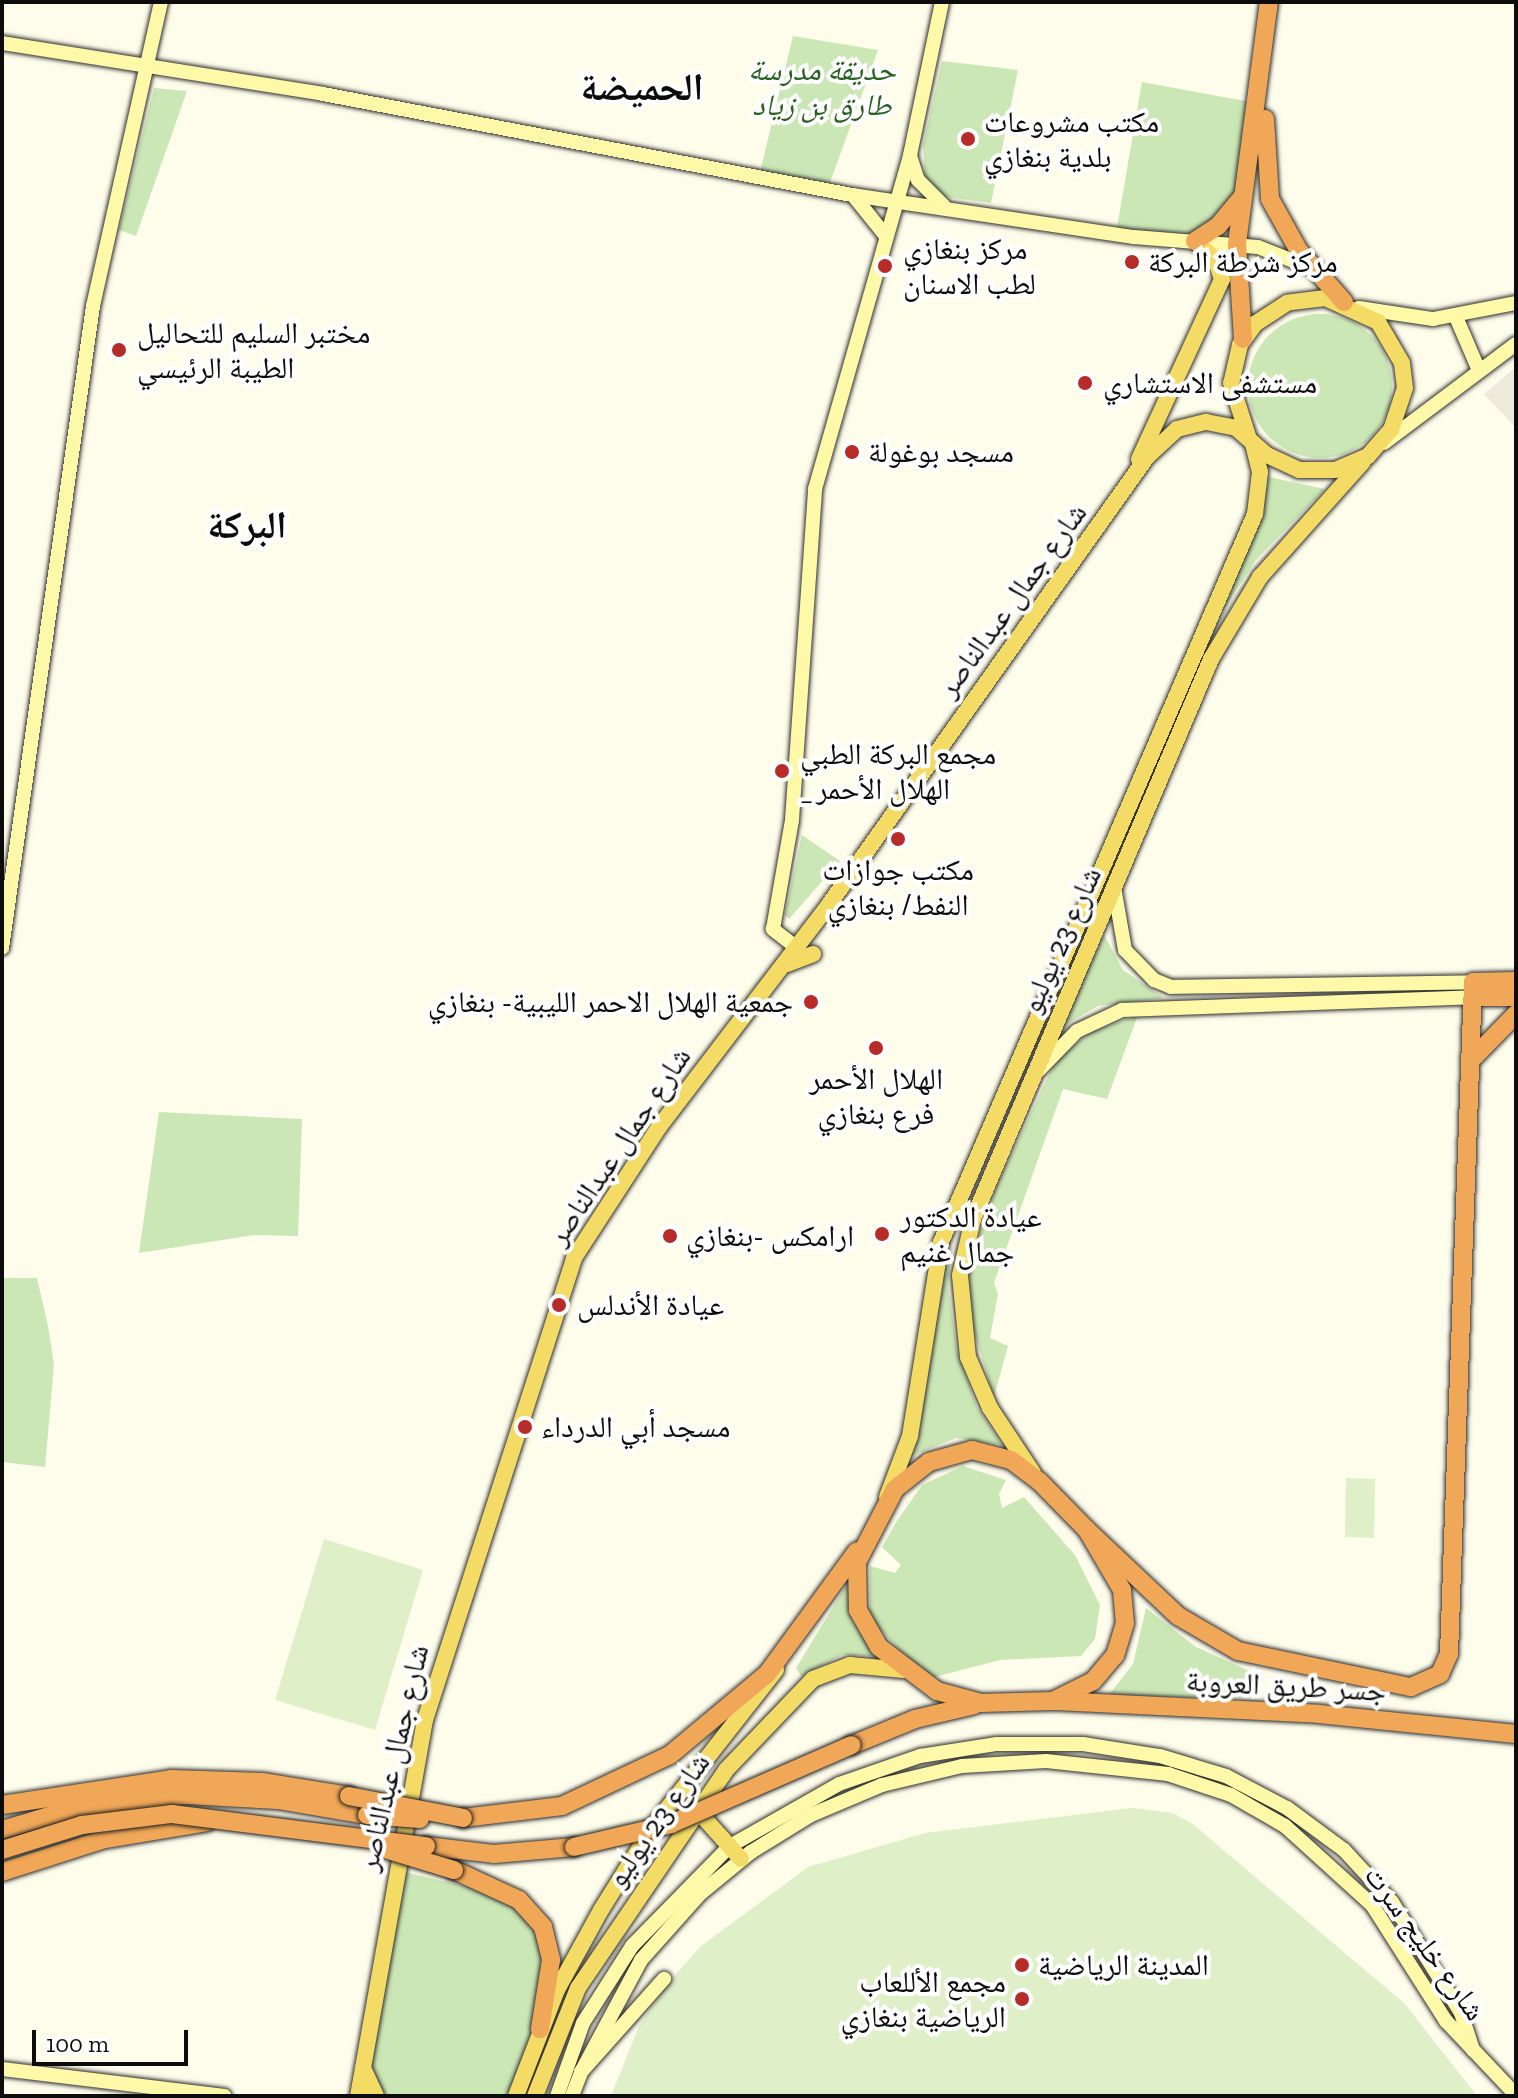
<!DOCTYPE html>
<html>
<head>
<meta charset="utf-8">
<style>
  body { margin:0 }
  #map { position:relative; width:1518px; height:2098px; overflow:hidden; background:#fefceb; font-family:"Zilla Slab","Noto Naskh Arabic",serif }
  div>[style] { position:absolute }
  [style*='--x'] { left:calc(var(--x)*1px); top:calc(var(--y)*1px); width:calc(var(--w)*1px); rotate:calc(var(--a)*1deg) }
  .green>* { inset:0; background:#cce7b6 }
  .round { border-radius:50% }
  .pitch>* { inset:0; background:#dfefc8 }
  .plaza>* { inset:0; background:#ede9db }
  .roads { filter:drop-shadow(0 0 2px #2e2e2e) drop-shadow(0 0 2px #2e2e2e) }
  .secondary>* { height:14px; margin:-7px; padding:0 7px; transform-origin:7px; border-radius:7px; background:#fdf9a8 }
  .primary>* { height:16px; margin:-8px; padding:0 8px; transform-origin:8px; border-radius:8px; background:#f4db65 }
  .highway>* { height:18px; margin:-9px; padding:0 9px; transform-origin:9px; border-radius:9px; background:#f0a757 }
  .bridges { filter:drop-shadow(0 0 2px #1d1d1d) drop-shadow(0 0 2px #1d1d1d) }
  .highway-bridge>* { height:18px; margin:-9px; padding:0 9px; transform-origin:9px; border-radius:9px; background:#f0a757 }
  .dots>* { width:22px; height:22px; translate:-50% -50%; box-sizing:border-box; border:4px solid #fff; border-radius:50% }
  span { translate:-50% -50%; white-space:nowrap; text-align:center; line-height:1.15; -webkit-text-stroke:8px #fff; paint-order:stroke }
  .park-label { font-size:30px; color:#28611f; font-style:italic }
  .poi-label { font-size:30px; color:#0c0c0c }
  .left { translate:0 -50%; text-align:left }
  .right { translate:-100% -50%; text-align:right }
  .street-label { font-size:30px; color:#0c0c0c }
  .district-label { font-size:38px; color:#0c0c0c; font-weight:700 }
  .frame { position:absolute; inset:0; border:4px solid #0c0c0c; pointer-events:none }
  .scale { position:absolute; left:32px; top:2030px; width:156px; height:36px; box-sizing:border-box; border:4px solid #0c0c0c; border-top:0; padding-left:10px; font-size:24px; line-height:28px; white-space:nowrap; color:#0c0c0c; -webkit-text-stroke:6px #fff; paint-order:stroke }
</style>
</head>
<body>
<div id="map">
  <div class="green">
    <div style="clip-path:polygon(793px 36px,878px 50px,828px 188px,759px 176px)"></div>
    <div style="clip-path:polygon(942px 61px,1018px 70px,991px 203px,938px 196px,925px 179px,923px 145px)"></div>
    <div style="clip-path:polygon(1142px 82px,1256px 103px,1242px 193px,1194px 239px,1116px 233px)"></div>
    <div style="clip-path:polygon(154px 88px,187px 91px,136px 236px,119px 230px)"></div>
    <div class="round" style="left:1248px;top:314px;width:144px;height:144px"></div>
    <div style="clip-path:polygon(1269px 477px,1325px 489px,1256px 560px,1216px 621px,1262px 516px)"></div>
    <div style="clip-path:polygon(802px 835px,840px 861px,789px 919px,785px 915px)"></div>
    <div style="clip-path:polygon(1104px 935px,1123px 970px,1164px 998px,1098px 1006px,1058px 1029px)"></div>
    <div style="clip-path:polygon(1138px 1015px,1107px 1099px,1063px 1089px,994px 1283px,998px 1294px,990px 1338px,1008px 1346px,994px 1397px,968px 1312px,968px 1268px,997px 1185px,1055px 1062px,1089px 1033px)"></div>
    <div style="clip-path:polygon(159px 1112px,302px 1119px,298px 1236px,254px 1235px,139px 1253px)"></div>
    <div style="clip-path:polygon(946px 1249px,952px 1251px,948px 1285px,957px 1350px,977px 1407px,1002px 1445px,956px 1438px,909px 1457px)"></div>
    <div style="clip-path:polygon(2px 1278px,37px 1278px,48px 1326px,54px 1365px,45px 1467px,2px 1462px)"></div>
    <div style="clip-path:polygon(963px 1466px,1006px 1480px,999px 1494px,1002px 1508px,1024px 1497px,1075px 1555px,1100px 1605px,1095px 1639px,1081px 1656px,1000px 1660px,927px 1679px,870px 1619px,870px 1566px,895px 1573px,901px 1565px,882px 1547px,897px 1521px,922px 1485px)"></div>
    <div style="clip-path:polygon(847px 1584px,852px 1620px,875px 1656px,842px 1655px,801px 1676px,796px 1668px)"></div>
    <div style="clip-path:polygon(1146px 1608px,1196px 1647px,1256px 1674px,1253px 1698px,1108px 1696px,1133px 1664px)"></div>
    <div style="clip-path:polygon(400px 1871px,494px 1893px,533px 1917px,546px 1950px,537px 2024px,510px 2096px,384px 2096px,366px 2062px)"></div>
  </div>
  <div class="pitch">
    <div style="clip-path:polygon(1346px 1478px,1375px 1479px,1374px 1538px,1345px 1537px)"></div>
    <div style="clip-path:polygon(324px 1539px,423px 1570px,375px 1730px,275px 1700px)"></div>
    <div style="clip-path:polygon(1132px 1808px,1173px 1813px,1194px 1825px,1405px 2004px,1477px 2096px,611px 2096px,639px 2026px,668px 1983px,701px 1946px,808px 1867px,925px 1833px)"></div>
  </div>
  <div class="plaza">
    <div style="clip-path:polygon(1516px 367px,1516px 428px,1484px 394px)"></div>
  </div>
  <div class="roads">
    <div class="secondary">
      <div style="--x:2;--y:43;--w:325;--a:9"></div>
      <div style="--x:323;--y:94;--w:539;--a:10.81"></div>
      <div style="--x:852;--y:195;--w:285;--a:8.5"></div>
      <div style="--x:1134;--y:237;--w:124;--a:4.6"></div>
      <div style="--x:1258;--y:247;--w:57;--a:21.6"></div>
      <div style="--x:910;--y:156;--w:25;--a:72"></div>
      <div style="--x:918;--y:180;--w:37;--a:45"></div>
      <div style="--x:853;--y:195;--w:51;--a:51.3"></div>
      <div style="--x:1359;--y:308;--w:75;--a:8.5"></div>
      <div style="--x:1433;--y:319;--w:85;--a:-10.9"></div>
      <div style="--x:1456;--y:317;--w:56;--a:66.7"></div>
      <div style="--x:1384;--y:443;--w:165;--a:-36.9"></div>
      <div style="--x:1114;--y:887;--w:64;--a:80.1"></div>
      <div style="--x:1125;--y:950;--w:42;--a:46"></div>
      <div style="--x:1154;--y:980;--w:18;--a:22"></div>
      <div style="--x:1171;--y:987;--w:302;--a:-0.9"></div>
      <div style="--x:2;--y:948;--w:648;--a:-81.93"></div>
      <div style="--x:93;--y:306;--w:312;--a:-77.4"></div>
      <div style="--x:797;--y:948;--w:31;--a:-142"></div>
      <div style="--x:773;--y:929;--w:111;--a:-80.1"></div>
      <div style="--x:792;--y:820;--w:332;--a:-86"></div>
      <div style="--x:815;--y:489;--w:347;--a:-74.1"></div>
      <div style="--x:910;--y:155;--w:156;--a:-78.2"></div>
      <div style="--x:1038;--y:1071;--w:56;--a:-45.7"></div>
      <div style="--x:1077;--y:1031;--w:50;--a:-25"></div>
      <div style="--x:1122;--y:1010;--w:351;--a:-2.1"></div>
      <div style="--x:2;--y:2069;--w:224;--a:6.9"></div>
      <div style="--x:581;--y:2072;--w:127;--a:-61.8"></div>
      <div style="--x:641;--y:1960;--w:90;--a:-48.2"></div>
      <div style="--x:701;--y:1893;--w:65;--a:-39.4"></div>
      <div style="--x:751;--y:1852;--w:70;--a:-31.7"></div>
      <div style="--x:811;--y:1815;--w:77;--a:-22.9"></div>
      <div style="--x:882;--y:1785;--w:82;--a:-13.4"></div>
      <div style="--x:962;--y:1766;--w:84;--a:-3.4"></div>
      <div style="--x:1046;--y:1761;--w:123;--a:6.1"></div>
      <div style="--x:1168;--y:1774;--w:66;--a:18.4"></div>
      <div style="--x:1231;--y:1795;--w:62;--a:29.9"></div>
      <div style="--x:1285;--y:1826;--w:118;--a:42.2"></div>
      <div style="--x:1372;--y:1905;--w:138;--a:57.5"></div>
      <div style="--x:1446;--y:2021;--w:102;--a:46.6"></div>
      <div style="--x:557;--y:2096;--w:77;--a:-70.4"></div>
      <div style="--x:583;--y:2023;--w:91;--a:-57.5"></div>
      <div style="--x:632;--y:1946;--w:140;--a:-45.6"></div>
      <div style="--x:730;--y:1846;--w:125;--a:-29.6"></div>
      <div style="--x:839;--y:1784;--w:86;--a:-19.1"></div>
      <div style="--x:920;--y:1756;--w:78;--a:-8.9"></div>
      <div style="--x:997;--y:1744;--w:86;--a:0"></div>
      <div style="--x:1083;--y:1744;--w:78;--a:8.9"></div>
      <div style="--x:1160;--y:1756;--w:69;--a:16.9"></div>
      <div style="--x:1226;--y:1776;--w:69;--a:27.7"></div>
      <div style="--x:1287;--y:1808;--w:71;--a:36.4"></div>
      <div style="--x:1344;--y:1850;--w:71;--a:47.3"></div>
      <div style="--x:1392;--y:1902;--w:131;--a:58.1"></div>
      <div style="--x:1461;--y:2013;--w:39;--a:72"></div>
      <div style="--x:572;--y:2096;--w:26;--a:-69"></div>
      <div style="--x:581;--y:2072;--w:125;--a:-48.3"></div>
    </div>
    <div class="primary">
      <div style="--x:1139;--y:459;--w:198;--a:-65.2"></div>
      <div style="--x:1222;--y:279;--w:21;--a:-109"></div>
      <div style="--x:1215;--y:259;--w:27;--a:-138"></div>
      <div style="--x:787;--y:964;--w:28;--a:-21"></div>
      <div style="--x:1033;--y:1473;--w:78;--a:-123.5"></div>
      <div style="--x:990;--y:1408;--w:56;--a:-113.3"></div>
      <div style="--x:968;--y:1357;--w:82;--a:-95.6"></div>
      <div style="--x:960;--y:1275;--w:57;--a:-76.9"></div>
      <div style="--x:973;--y:1219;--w:608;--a:-66.97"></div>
      <div style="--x:1211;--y:659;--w:96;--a:-59.1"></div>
      <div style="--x:1260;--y:577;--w:154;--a:-48.2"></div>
      <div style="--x:887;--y:1497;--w:65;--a:-69.3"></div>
      <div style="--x:910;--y:1436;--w:196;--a:-80.9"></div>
      <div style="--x:941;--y:1242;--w:793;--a:-66.67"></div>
      <div style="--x:1255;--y:514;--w:42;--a:-83.2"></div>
      <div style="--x:1260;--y:472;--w:30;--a:-104"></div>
      <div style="--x:696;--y:1809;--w:67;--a:48"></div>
      <div style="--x:363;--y:2068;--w:31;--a:65"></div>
      <div style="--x:358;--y:2096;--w:382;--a:-79.9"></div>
      <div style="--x:425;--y:1720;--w:485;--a:-72.1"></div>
      <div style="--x:574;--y:1258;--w:156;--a:-57"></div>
      <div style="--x:659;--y:1127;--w:282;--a:-52.6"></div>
      <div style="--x:830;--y:903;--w:547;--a:-54.6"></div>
      <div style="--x:1147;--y:457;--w:41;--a:-43"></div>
      <div style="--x:1177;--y:429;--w:30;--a:-14"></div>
      <div style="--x:1206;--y:422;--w:31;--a:11"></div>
      <div style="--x:1236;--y:428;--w:41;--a:41.1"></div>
      <div style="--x:1267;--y:455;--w:35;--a:25"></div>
      <div style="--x:1299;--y:470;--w:36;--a:0"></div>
      <div style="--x:1335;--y:470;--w:36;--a:-23"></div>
      <div style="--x:1368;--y:456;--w:35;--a:-49"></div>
      <div style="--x:1391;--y:430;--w:44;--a:-71.6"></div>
      <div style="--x:1405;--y:388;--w:25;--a:-97"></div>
      <div style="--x:1402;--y:363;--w:48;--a:-120.3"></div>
      <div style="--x:1378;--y:322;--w:58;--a:-155.6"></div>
      <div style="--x:1325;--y:298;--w:38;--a:173"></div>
      <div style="--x:1287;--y:303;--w:38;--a:147"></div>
      <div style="--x:1255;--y:324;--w:26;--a:126"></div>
      <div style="--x:1240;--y:345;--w:39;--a:103"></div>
      <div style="--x:1231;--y:383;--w:59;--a:72.2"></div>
      <div style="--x:516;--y:2096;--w:114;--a:-68.9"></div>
      <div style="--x:557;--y:1990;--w:91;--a:-61.2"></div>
      <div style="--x:601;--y:1910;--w:97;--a:-58.1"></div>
      <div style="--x:652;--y:1828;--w:201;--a:-51.9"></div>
      <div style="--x:535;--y:2096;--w:116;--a:-68.3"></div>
      <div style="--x:578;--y:1988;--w:263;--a:-55.8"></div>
      <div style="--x:726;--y:1770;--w:126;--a:-46.3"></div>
      <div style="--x:813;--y:1679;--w:40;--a:-21"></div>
      <div style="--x:850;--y:1665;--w:54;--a:5.3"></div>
    </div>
    <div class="highway">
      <div style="--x:1265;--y:119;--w:80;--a:86.4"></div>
      <div style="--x:1270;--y:199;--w:60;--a:60.9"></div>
      <div style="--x:1299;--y:251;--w:68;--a:48.6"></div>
      <div style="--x:1195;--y:241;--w:27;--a:-33"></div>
      <div style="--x:1218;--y:226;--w:38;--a:-50"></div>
      <div style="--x:1243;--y:339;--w:95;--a:-93.6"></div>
      <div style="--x:1237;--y:244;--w:244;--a:-82.5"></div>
      <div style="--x:1473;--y:997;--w:43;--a:0"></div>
      <div style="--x:1473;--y:1058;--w:62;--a:-45.7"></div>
      <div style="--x:972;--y:1450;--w:40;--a:14.4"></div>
      <div style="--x:1011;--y:1460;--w:35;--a:37"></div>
      <div style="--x:1039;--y:1481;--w:69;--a:45.6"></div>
      <div style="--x:1087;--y:1530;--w:69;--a:59.7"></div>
      <div style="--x:1122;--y:1590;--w:33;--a:85"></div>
      <div style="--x:1125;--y:1623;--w:34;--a:107"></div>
      <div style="--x:1115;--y:1655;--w:34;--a:130"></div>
      <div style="--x:1093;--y:1681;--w:45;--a:153.4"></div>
      <div style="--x:1053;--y:1701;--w:72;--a:178.4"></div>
      <div style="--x:981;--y:1703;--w:46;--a:-164.7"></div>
      <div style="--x:937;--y:1691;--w:73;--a:-142.8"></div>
      <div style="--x:879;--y:1647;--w:43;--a:-119.6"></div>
      <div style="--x:858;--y:1610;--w:48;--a:-91.2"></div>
      <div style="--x:857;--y:1562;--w:82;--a:-62.5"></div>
      <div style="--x:895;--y:1489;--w:43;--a:-38.5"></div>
      <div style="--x:929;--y:1462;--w:45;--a:-15.6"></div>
      <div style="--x:1087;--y:1530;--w:125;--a:43.4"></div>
      <div style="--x:1178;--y:1616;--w:69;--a:30.3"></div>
      <div style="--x:1238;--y:1651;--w:177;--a:11.8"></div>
      <div style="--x:1411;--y:1687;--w:32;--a:-24"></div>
      <div style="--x:1440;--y:1674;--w:22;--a:-66"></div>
      <div style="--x:1449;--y:1654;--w:672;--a:-87.95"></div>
      <div style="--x:1473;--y:982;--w:43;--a:-1.3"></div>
      <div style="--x:1056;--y:1701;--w:263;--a:2.8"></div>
      <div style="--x:1319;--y:1714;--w:198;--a:5.8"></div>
      <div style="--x:852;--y:1745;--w:68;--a:-22.4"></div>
      <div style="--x:915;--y:1719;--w:61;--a:-13.3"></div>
      <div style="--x:2;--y:1805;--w:171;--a:-8.7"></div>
      <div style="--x:171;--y:1779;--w:91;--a:1.9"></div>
      <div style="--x:262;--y:1782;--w:88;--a:9.1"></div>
      <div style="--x:463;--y:1818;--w:100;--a:-6.9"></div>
      <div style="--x:562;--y:1806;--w:119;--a:-25.3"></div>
      <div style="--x:670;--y:1755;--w:126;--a:-39.9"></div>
      <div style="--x:767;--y:1674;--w:152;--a:-53.8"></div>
      <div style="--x:2;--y:1830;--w:80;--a:-16.6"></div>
      <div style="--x:79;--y:1807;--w:108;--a:-6.4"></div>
      <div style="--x:186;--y:1795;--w:92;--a:3.1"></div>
      <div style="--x:278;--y:1800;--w:90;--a:9.6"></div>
      <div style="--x:426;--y:1846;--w:68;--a:6.7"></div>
      <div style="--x:494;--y:1854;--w:80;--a:-5"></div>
      <div style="--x:454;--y:1870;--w:72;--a:24.8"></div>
      <div style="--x:519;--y:1900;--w:36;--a:48"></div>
      <div style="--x:543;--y:1927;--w:34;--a:76"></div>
      <div style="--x:551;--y:1960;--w:70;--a:99.1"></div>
      <div style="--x:2;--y:1872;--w:108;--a:-17.8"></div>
      <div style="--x:105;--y:1839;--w:103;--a:-9.5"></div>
    </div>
  </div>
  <div class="bridges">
    <div class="highway-bridge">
      <div style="--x:349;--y:1796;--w:116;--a:10.9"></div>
      <div style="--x:367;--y:1815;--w:53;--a:4.3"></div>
      <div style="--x:574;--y:1847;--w:100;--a:-13.3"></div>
      <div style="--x:671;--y:1824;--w:197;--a:-23.6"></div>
      <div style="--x:2;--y:1850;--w:84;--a:-17.4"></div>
      <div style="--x:82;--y:1825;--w:91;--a:-7"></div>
      <div style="--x:172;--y:1814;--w:256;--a:7.2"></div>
      <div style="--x:388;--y:1850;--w:69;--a:16.9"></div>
    </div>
  </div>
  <div class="dots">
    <div style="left:968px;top:139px;background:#b72b28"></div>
    <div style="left:1132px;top:262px;background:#b72b28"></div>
    <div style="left:885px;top:266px;background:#b72b28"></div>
    <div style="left:119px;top:350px;background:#b72b28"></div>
    <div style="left:1085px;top:383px;background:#b72b28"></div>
    <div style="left:852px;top:452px;background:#b72b28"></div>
    <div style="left:782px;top:771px;background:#b72b28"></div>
    <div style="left:898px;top:839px;background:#b72b28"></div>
    <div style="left:811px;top:1002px;background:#b72b28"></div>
    <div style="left:876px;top:1048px;background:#b72b28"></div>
    <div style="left:882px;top:1234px;background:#b72b28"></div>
    <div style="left:670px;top:1236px;background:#b72b28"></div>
    <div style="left:559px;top:1305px;background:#b72b28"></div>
    <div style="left:525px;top:1427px;background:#b72b28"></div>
    <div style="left:1022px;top:1965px;background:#b72b28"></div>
    <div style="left:1022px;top:1999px;background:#b72b28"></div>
  </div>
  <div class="park-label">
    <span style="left:822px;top:87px">حديقة مدرسة<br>طارق بن زياد</span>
  </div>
  <div class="poi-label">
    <span class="left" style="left:984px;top:139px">مكتب مشروعات<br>بلدية بنغازي</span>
    <span class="left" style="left:903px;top:266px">مركز بنغازي<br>لطب الاسنان</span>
    <span class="left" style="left:1148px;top:262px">مركز شرطة البركة</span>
    <span class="left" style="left:137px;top:350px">مختبر السليم للتحاليل<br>الطيبة الرئيسي</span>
    <span class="left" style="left:1103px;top:383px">مستشفى الاستشاري</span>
    <span class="left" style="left:868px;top:452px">مسجد بوغولة</span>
    <span class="left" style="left:800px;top:771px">مجمع البركة الطبي<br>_الهلال الأحمر</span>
    <span style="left:898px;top:887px">مكتب جوازات<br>النفط/ بنغازي</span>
    <span class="right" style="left:793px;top:1002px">جمعية الهلال الاحمر الليبية- بنغازي</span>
    <span style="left:876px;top:1096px">الهلال الأحمر<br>فرع بنغازي</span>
    <span class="left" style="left:900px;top:1234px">عيادة الدكتور<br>جمال غنيم</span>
    <span class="left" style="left:686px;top:1236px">ارامكس -بنغازي</span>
    <span class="left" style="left:577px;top:1305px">عيادة الأندلس</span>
    <span class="left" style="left:541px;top:1427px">مسجد أبي الدرداء</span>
    <span class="left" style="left:1038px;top:1965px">المدينة الرياضية</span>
    <span class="right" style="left:1006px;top:1999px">مجمع الأللعاب<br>الرياضية بنغازي</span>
  </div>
  <div class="street-label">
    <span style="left:1012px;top:600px;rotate:-54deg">شارع جمال عبدالناصر</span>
    <span style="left:1061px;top:940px;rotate:-66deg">شارع 23 يوليو</span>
    <span style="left:619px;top:1146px;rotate:-56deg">شارع جمال عبدالناصر</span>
    <span style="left:1286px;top:1686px;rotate:3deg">جسر طريق العروبة</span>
    <span style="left:393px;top:1758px;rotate:-77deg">شارع جمال عبدالناصر</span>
    <span style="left:658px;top:1820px;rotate:-55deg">شارع 23 يوليو</span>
    <span style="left:1425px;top:1943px;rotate:54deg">شارع خليج سرت</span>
  </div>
  <div class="district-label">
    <span style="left:642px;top:88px">الحميضة</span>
    <span style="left:247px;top:526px">البركة</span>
  </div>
  <div class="frame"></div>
  <div class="scale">100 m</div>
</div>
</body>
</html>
